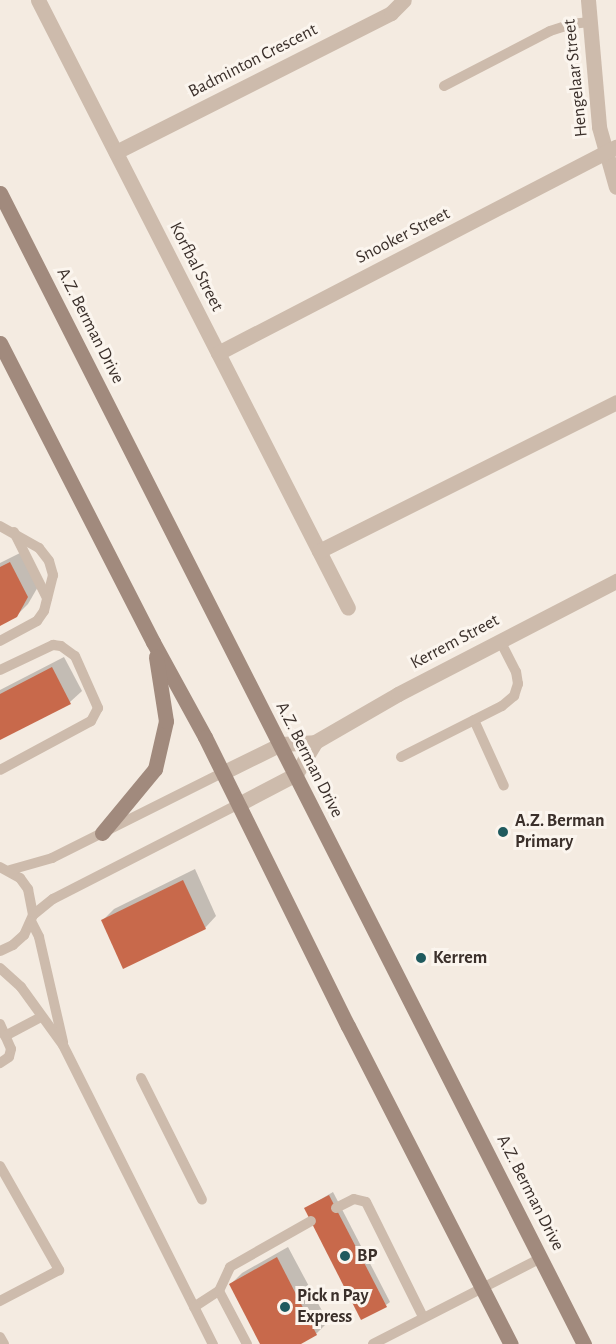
<!DOCTYPE html>
<html>
<head>
<meta charset="utf-8">
<style>
  body { margin:0 }
  #map { position:relative; width:616px; height:1344px; overflow:hidden; background:#f4ebe1; font-family:"Alegreya Sans",sans-serif }
  div>[style] { position:absolute }
  [style*='--x'] { left:calc(var(--x)*1px); top:calc(var(--y)*1px); width:calc(var(--w)*1px); rotate:calc(var(--a)*1deg) }
  .shadow>* { inset:0; background:#0003 }
  .building>* { inset:0; background:#c8694b }
  .service>* { height:10px; margin:-5px; padding:0 5px; transform-origin:5px; border-radius:5px; background:#cdbbac }
  .minor>* { height:15px; margin:-7.5px; padding:0 7.5px; transform-origin:7.5px; border-radius:7.5px; background:#cdbbac }
  .secondary>* { height:15px; margin:-7.5px; padding:0 7.5px; transform-origin:7.5px; border-radius:7.5px; background:#a18a7d }
  .dots>* { width:16px; height:16px; translate:-50% -50%; box-sizing:border-box; border:3px solid #fbf5ee; border-radius:50% }
  span { translate:-50% -50%; white-space:nowrap; text-align:center; line-height:1.15; -webkit-text-stroke:6px #fbf5ee; paint-order:stroke }
  .street-label { font-size:18px; color:#3b302b }
  .poi-label { font-size:18px; color:#3b302b; font-weight:700 }
  .left { translate:0 -50%; text-align:left }
</style>
</head>
<body>
<div id="map">
  <div class="shadow">
    <div style="clip-path:polygon(22px 552px,39px 585px,28px 604px,16px 616px,0 624px,0 563px)"></div>
    <div style="clip-path:polygon(64px 657px,82px 691px,70px 702px,0 739px,0 690px)"></div>
    <div style="clip-path:polygon(195px 869px,216px 916px,205px 928px,102px 921px,114px 909px)"></div>
    <div style="clip-path:polygon(333px 1192px,390px 1302px,386px 1305px,306px 1208px)"></div>
    <div style="clip-path:polygon(288px 1247px,328px 1322px,317px 1333px,297px 1344px,262px 1344px,231px 1284px,242px 1273px)"></div>
  </div>
  <div class="building">
    <div style="clip-path:polygon(10px 562px,28px 597px,17px 617px,0 626px,0 567px)"></div>
    <div style="clip-path:polygon(52px 667px,71px 704px,0 740px,0 694px)"></div>
    <div style="clip-path:polygon(183px 880px,206px 929px,123px 969px,101px 920px)"></div>
    <div style="clip-path:polygon(329px 1195px,387px 1307px,361px 1320px,304px 1208px)"></div>
    <div style="clip-path:polygon(277px 1257px,317px 1335px,301px 1344px,260px 1344px,229px 1284px)"></div>
  </div>
  <div class="service">
    <div style="--x:444;--y:86;--w:119;--a:-27.4"></div>
    <div style="--x:550;--y:31;--w:22;--a:-18"></div>
    <div style="--x:571;--y:24;--w:19;--a:-6"></div>
    <div style="--x:0;--y:526;--w:45;--a:29.4"></div>
    <div style="--x:39;--y:548;--w:16;--a:52"></div>
    <div style="--x:49;--y:561;--w:15;--a:74"></div>
    <div style="--x:53;--y:575;--w:37;--a:104"></div>
    <div style="--x:44;--y:611;--w:12;--a:125"></div>
    <div style="--x:37;--y:621;--w:42;--a:151.6"></div>
    <div style="--x:14;--y:532;--w:74;--a:63.4"></div>
    <div style="--x:0;--y:670;--w:59;--a:-25.3"></div>
    <div style="--x:53;--y:645;--w:8;--a:7"></div>
    <div style="--x:61;--y:646;--w:17;--a:36"></div>
    <div style="--x:75;--y:656;--w:57;--a:66.1"></div>
    <div style="--x:98;--y:708;--w:15;--a:118"></div>
    <div style="--x:91;--y:721;--w:103;--a:151.7"></div>
    <div style="--x:474;--y:720;--w:72;--a:65.6"></div>
    <div style="--x:401;--y:757;--w:113;--a:-26.8"></div>
    <div style="--x:502;--y:706;--w:16;--a:-40"></div>
    <div style="--x:514;--y:696;--w:13;--a:-72"></div>
    <div style="--x:518;--y:684;--w:12;--a:-99"></div>
    <div style="--x:516;--y:672;--w:36;--a:-117"></div>
    <div style="--x:0;--y:867;--w:23;--a:29"></div>
    <div style="--x:20;--y:878;--w:14;--a:54"></div>
    <div style="--x:28;--y:889;--w:26;--a:79"></div>
    <div style="--x:33;--y:915;--w:22;--a:114"></div>
    <div style="--x:24;--y:935;--w:15;--a:138"></div>
    <div style="--x:13;--y:945;--w:14;--a:155"></div>
    <div style="--x:10;--y:870;--w:44;--a:-15.9"></div>
    <div style="--x:52;--y:858;--w:190;--a:-26.6"></div>
    <div style="--x:33;--y:915;--w:26;--a:-39"></div>
    <div style="--x:53;--y:899;--w:207;--a:-27.1"></div>
    <div style="--x:31;--y:921;--w:18;--a:63"></div>
    <div style="--x:39;--y:937;--w:108;--a:77.1"></div>
    <div style="--x:0;--y:968;--w:28;--a:42"></div>
    <div style="--x:21;--y:987;--w:72;--a:54.1"></div>
    <div style="--x:63;--y:1045;--w:335;--a:63.4"></div>
    <div style="--x:0;--y:1024;--w:27;--a:66"></div>
    <div style="--x:11;--y:1049;--w:8;--a:104"></div>
    <div style="--x:9;--y:1057;--w:11;--a:146"></div>
    <div style="--x:5;--y:1036;--w:41;--a:-27.8"></div>
    <div style="--x:141;--y:1078;--w:136;--a:63.4"></div>
    <div style="--x:0;--y:1166;--w:120;--a:60.4"></div>
    <div style="--x:59;--y:1270;--w:67;--a:152.3"></div>
    <div style="--x:336;--y:1208;--w:20;--a:-27"></div>
    <div style="--x:354;--y:1199;--w:12;--a:14"></div>
    <div style="--x:366;--y:1202;--w:128;--a:63.6"></div>
    <div style="--x:219;--y:1291;--w:60;--a:62.2"></div>
    <div style="--x:194;--y:1307;--w:30;--a:-33"></div>
    <div style="--x:219;--y:1291;--w:26;--a:-65"></div>
    <div style="--x:230;--y:1267;--w:93;--a:-29.6"></div>
    <div style="--x:0;--y:1337;--w:8;--a:60"></div>
    <div style="--x:373;--y:1344;--w:189;--a:-27.1"></div>
  </div>
  <div class="minor">
    <div style="--x:38;--y:0;--w:682;--a:62.98"></div>
    <div style="--x:588;--y:0;--w:127;--a:85"></div>
    <div style="--x:599;--y:127;--w:62;--a:74.2"></div>
    <div style="--x:116;--y:152;--w:308;--a:-26.8"></div>
    <div style="--x:391;--y:13;--w:18;--a:-45"></div>
    <div style="--x:218;--y:353;--w:448;--a:-27.4"></div>
    <div style="--x:319;--y:551;--w:332;--a:-26.6"></div>
    <div style="--x:222;--y:773;--w:66;--a:-26.2"></div>
    <div style="--x:281;--y:744;--w:34;--a:-3"></div>
    <div style="--x:315;--y:742;--w:96;--a:-30"></div>
    <div style="--x:398;--y:694;--w:246;--a:-27.4"></div>
    <div style="--x:237;--y:805;--w:67;--a:-27.7"></div>
    <div style="--x:296;--y:774;--w:37;--a:-59"></div>
  </div>
  <div class="secondary">
    <div style="--x:0;--y:193;--w:1291;--a:63.1"></div>
    <div style="--x:0;--y:343;--w:336;--a:62.9"></div>
    <div style="--x:153;--y:642;--w:108;--a:61.3"></div>
    <div style="--x:205;--y:737;--w:322;--a:63.7"></div>
    <div style="--x:348;--y:1026;--w:357;--a:62.9"></div>
    <div style="--x:102;--y:833;--w:83;--a:-50.4"></div>
    <div style="--x:155;--y:769;--w:49;--a:-77.1"></div>
    <div style="--x:166;--y:721;--w:65;--a:-98.9"></div>
  </div>
  <div class="dots">
    <div style="left:503px;top:832px;background:#1f5a5e"></div>
    <div style="left:421px;top:958px;background:#1f5a5e"></div>
    <div style="left:345px;top:1256px;background:#1f5a5e"></div>
    <div style="left:285px;top:1307px;background:#1f5a5e"></div>
  </div>
  <div class="street-label">
    <span style="left:253px;top:61px;rotate:-27deg">Badminton Crescent</span>
    <span style="left:576px;top:78px;rotate:-96deg">Hengelaar Street</span>
    <span style="left:403px;top:236px;rotate:-27deg">Snooker Street</span>
    <span style="left:196px;top:267px;rotate:63deg">Korfbal Street</span>
    <span style="left:90px;top:326px;rotate:63deg">A.Z. Berman Drive</span>
    <span style="left:455px;top:642px;rotate:-28deg">Kerrem Street</span>
    <span style="left:309px;top:760px;rotate:63deg">A.Z. Berman Drive</span>
    <span style="left:530px;top:1193px;rotate:63deg">A.Z. Berman Drive</span>
  </div>
  <div class="poi-label">
    <span class="left" style="left:515px;top:832px">A.Z. Berman<br>Primary</span>
    <span class="left" style="left:433px;top:958px">Kerrem</span>
    <span class="left" style="left:357px;top:1256px">BP</span>
    <span class="left" style="left:297px;top:1307px">Pick n Pay<br>Express</span>
  </div>
</div>
</body>
</html>
